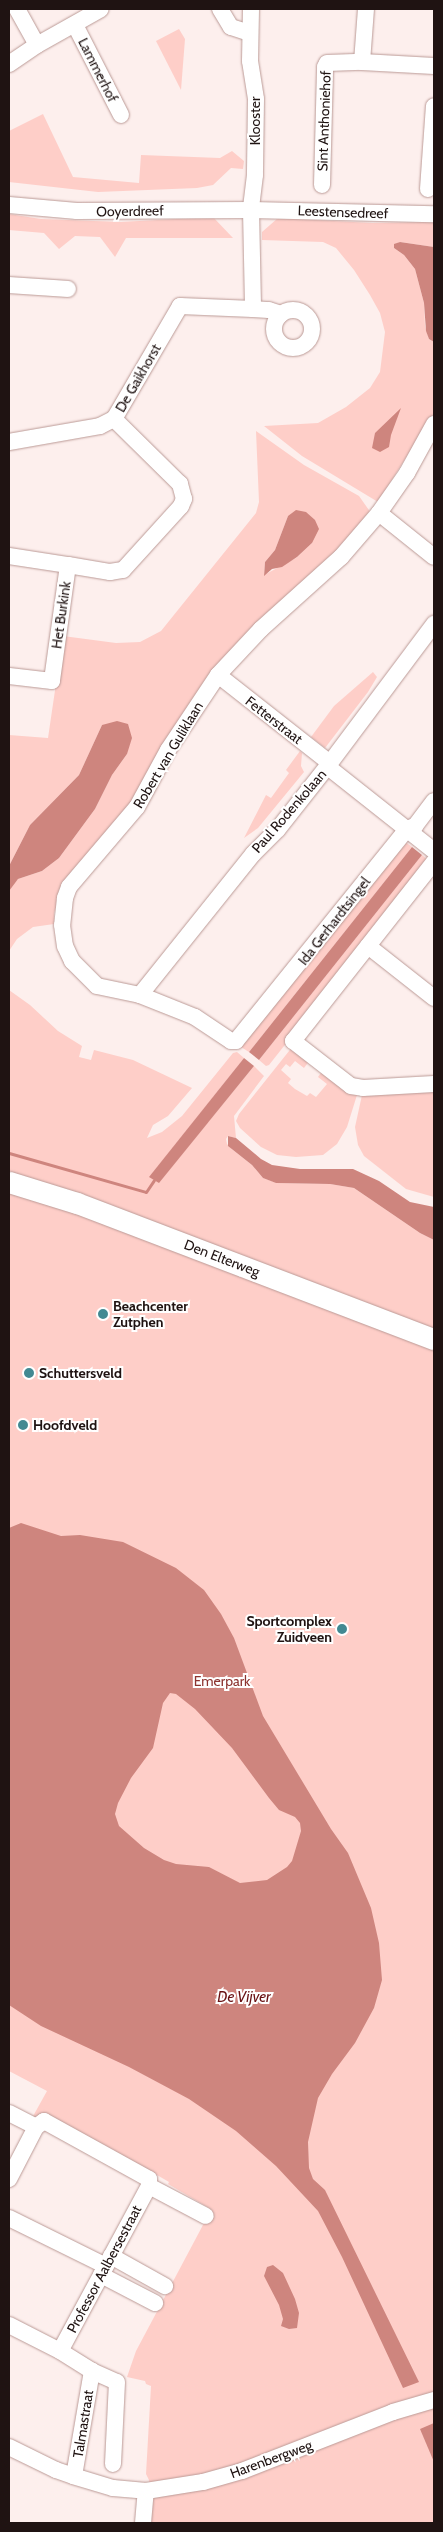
<!DOCTYPE html>
<html>
<head>
<meta charset="utf-8">
<style>
  body { margin:0 }
  #map { position:relative; width:443px; height:2532px; overflow:hidden; background:#fdefed; font-family:Cabin,sans-serif }
  div>[style] { position:absolute }
  [style*='--x'] { left:calc(var(--x)*1px); top:calc(var(--y)*1px); width:calc(var(--w)*1px); rotate:calc(var(--a)*1deg) }
  .green>* { inset:0; background:#fecec8 }
  .water>* { inset:0; background:#ce857e }
  .stream>* { height:3px; margin:-1.5px; padding:0 1.5px; transform-origin:1.5px; border-radius:1.5px; background:#ce857e }
  .roads { filter:drop-shadow(0 0 1px #bb9a96) drop-shadow(0 0 1px #bb9a96) }
  .minor>* { height:16px; margin:-8px; padding:0 8px; transform-origin:8px; border-radius:8px; background:#fff }
  .minor>.ring { margin:-8px; padding:0; box-sizing:content-box; background:none; border:16px solid #fff; border-radius:50% }
  .major>* { height:21px; margin:-10.5px; padding:0 10.5px; transform-origin:10.5px; border-radius:10.5px; background:#fff }
  .dots>* { width:14px; height:14px; translate:-50% -50%; box-sizing:border-box; border:2px solid #fff; border-radius:50% }
  span { translate:-50% -50%; white-space:nowrap; text-align:center; line-height:1.15; -webkit-text-stroke:4px #fff; paint-order:stroke }
  .street-label { font-size:14px; color:#1f1312 }
  .poi-label { font-size:14px; color:#1f1312; font-weight:700 }
  .left { translate:0 -50%; text-align:left }
  .right { translate:-100% -50%; text-align:right }
  .park-label { font-size:14px; color:#8d3430 }
  .water-label { font-size:15px; color:#691113; font-style:italic }
  .frame { position:absolute; inset:0; border:10px solid #1f1312; pointer-events:none }
</style>
</head>
<body>
<div id="map">
  <div class="green">
    <div style="clip-path:polygon(179px 29px,185px 39px,181px 90px,156px 41px)"></div>
    <div style="clip-path:polygon(43px 114px,73px 177px,139px 183px,141px 155px,220px 158px,232px 151px,244px 161px,243px 169px,231px 168px,213px 185px,197px 188px,98px 192px,9px 182px,9px 131px)"></div>
    <div style="clip-path:polygon(9px 214px,41px 219px,121px 222px,213px 217px,233px 238px,126px 238px,115px 257px,100px 237px,75px 236px,59px 249px,44px 233px,9px 230px)"></div>
    <div style="clip-path:polygon(278px 218px,372px 223px,434px 222px,434px 247px,400px 242px,394px 245px,394px 248px,404px 255px,415px 269px,424px 303px,425px 326px,429px 339px,434px 342px,434px 413px,378px 502px,302px 456px,264px 426px,318px 423px,346px 407px,370px 388px,380px 372px,385px 332px,380px 313px,370px 295px,354px 270px,336px 248px,323px 242px,262px 240px,262px 232px)"></div>
    <div style="clip-path:polygon(evenodd,256px 431px,304px 465px,359px 496px,371px 513px,325px 567px,276px 608px,115px 825px,62px 891px,54px 913px,54px 924px,33px 927px,17px 939px,9px 951px,9px 891px,11px 886px,18px 879px,42px 871px,59px 858px,95px 809px,112px 775px,127px 754px,102px 725px,79px 775px,30px 825px,9px 866px,9px 735px,48px 738px,63px 636px,116px 643px,140px 642px,161px 631px,256px 513px,259px 502px,256px 431px,288px 516px,312px 543px,296px 558px,264px 575px,265px 562px,275px 550px,288px 516px)"></div>
    <div style="clip-path:polygon(373px 672px,377px 677px,368px 692px,325px 748px,311px 737px,334px 706px)"></div>
    <div style="clip-path:polygon(300px 751px,302px 753px,301px 766px,304px 772px,258px 828px,244px 838px,266px 795px,271px 798px,289px 773px,286px 770px)"></div>
    <div style="clip-path:polygon(404px 841px,412px 847px,249px 1052px,241px 1047px)"></div>
    <div style="clip-path:polygon(422px 855px,429px 861px,428px 864px,269px 1065px,266px 1066px,259px 1060px)"></div>
    <div style="clip-path:polygon(9px 990px,30px 1005px,58px 1031px,82px 1046px,79px 1057px,91px 1060px,94px 1050px,133px 1060px,192px 1088px,168px 1116px,153px 1125px,147px 1138px,162px 1132px,182px 1116px,233px 1053px,237px 1052px,244px 1058px,153px 1173px,159px 1182px,254px 1066px,264px 1076px,234px 1116px,236px 1138px,228px 1136px,226px 1139px,227px 1144px,233px 1150px,252px 1165px,263px 1178px,277px 1183px,330px 1184px,354px 1188px,420px 1233px,434px 1240px,434px 2523px,149px 2523px,149px 2480px,146px 2474px,151px 2386px,146px 2384px,145px 2381px,127px 2377px,136px 2351px,203px 2225px,209px 2208px,168px 2184px,169px 2182px,157px 2175px,40px 2114px,33px 2122px,32px 2118px,47px 2091px,9px 2071px)"></div>
    <div style="clip-path:polygon(293px 1046px,310px 1060px,304px 1068px,295px 1061px,290px 1067px,286px 1064px,281px 1070px,291px 1079px,288px 1083px,295px 1089px,307px 1096px,310px 1093px,316px 1097px,327px 1084px,318px 1077px,323px 1070px,357px 1095px,347px 1127px,337px 1144px,323px 1155px,296px 1157px,277px 1155px,261px 1147px,240px 1128px,236px 1121px,239px 1114px)"></div>
    <div style="clip-path:polygon(434px 1087px,434px 1197px,406px 1189px,364px 1156px,358px 1145px,355px 1127px,362px 1095px)"></div>
  </div>
  <div class="water">
    <div style="clip-path:polygon(400px 242px,434px 247px,434px 342px,429px 339px,426px 331px,424px 303px,415px 269px,404px 255px,394px 248px,394px 244px)"></div>
    <div style="clip-path:polygon(401px 408px,391px 435px,389px 447px,380px 452px,372px 448px,375px 433px)"></div>
    <div style="clip-path:polygon(296px 510px,306px 512px,315px 520px,319px 529px,312px 543px,297px 557px,282px 567px,272px 569px,264px 576px,265px 562px,275px 550px,288px 516px)"></div>
    <div style="clip-path:polygon(117px 721px,128px 724px,132px 738px,127px 754px,112px 775px,95px 809px,59px 858px,42px 871px,18px 879px,9px 891px,9px 866px,30px 825px,79px 775px,102px 725px)"></div>
    <div style="clip-path:polygon(412px 847px,422px 855px,259px 1060px,249px 1052px)"></div>
    <div style="clip-path:polygon(244px 1058px,254px 1066px,159px 1183px,149px 1177px)"></div>
    <div style="clip-path:polygon(228px 1136px,236px 1138px,261px 1159px,272px 1165px,300px 1169px,353px 1169px,379px 1181px,410px 1202px,434px 1207px,434px 1240px,420px 1233px,354px 1188px,330px 1184px,276px 1183px,263px 1178px,252px 1165px,228px 1146px)"></div>
    <div style="clip-path:polygon(evenodd,21px 1523px,61px 1536px,80px 1535px,123px 1542px,176px 1568px,204px 1590px,221px 1614px,234px 1638px,263px 1716px,331px 1829px,348px 1853px,371px 1908px,379px 1943px,382px 1980px,374px 2008px,355px 2043px,332px 2074px,318px 2098px,308px 2142px,309px 2168px,313px 2179px,325px 2190px,419px 2382px,403px 2388px,342px 2257px,318px 2211px,276px 2166px,236px 2131px,189px 2099px,129px 2067px,41px 2026px,9px 2005px,9px 1528px,21px 1523px,170px 1693px,176px 1694px,195px 1709px,232px 1748px,269px 1798px,279px 1810px,295px 1817px,300px 1823px,301px 1831px,292px 1861px,287px 1867px,267px 1880px,240px 1883px,209px 1867px,176px 1864px,164px 1860px,144px 1848px,119px 1826px,115px 1814px,118px 1803px,131px 1778px,153px 1748px,163px 1703px,170px 1693px)"></div>
    <div style="clip-path:polygon(273px 2265px,283px 2273px,295px 2299px,299px 2313px,297px 2328px,289px 2329px,281px 2326px,283px 2319px,279px 2305px,264px 2276px,267px 2267px)"></div>
    <div style="clip-path:polygon(434px 2423px,434px 2462px,420px 2429px)"></div>
  </div>
  <div class="stream">
    <div style="--x:9;--y:1153;--w:142;--a:15.9"></div>
    <div style="--x:146;--y:1192;--w:14;--a:-56"></div>
  </div>
  <div class="roads">
    <div class="minor">
      <div style="--x:17;--y:9;--w:41;--a:60.9"></div>
      <div style="--x:220;--y:9;--w:21;--a:59"></div>
      <div style="--x:231;--y:27;--w:20;--a:18"></div>
      <div style="--x:251;--y:9;--w:52;--a:91.1"></div>
      <div style="--x:250;--y:61;--w:38;--a:81"></div>
      <div style="--x:256;--y:99;--w:76;--a:90.8"></div>
      <div style="--x:255;--y:175;--w:35;--a:97"></div>
      <div style="--x:251;--y:210;--w:99;--a:88.8"></div>
      <div style="--x:75;--y:25;--w:101;--a:62.9"></div>
      <div style="--x:362;--y:62;--w:72;--a:3.2"></div>
      <div style="--x:9;--y:64;--w:34;--a:-34"></div>
      <div style="--x:37;--y:45;--w:73;--a:-29.4"></div>
      <div style="--x:322;--y:185;--w:118;--a:-88.5"></div>
      <div style="--x:325;--y:67;--w:4;--a:-63"></div>
      <div style="--x:327;--y:63;--w:35;--a:-2"></div>
      <div style="--x:362;--y:62;--w:53;--a:-85.7"></div>
      <div style="--x:428;--y:189;--w:83;--a:-85.9"></div>
      <div style="--x:9;--y:205;--w:68;--a:5"></div>
      <div style="--x:77;--y:211;--w:174;--a:-0.3"></div>
      <div style="--x:251;--y:210;--w:183;--a:1.3"></div>
      <div style="--x:9;--y:285;--w:59;--a:3.9"></div>
      <div class="ring" style="left:274px;top:310px;width:22px;height:22px"></div>
      <div style="--x:434;--y:424;--w:56;--a:118.9"></div>
      <div style="--x:407;--y:473;--w:49;--a:125"></div>
      <div style="--x:379;--y:513;--w:58;--a:130.8"></div>
      <div style="--x:341;--y:557;--w:108;--a:138"></div>
      <div style="--x:261;--y:629;--w:63;--a:133.1"></div>
      <div style="--x:218;--y:675;--w:90;--a:123.7"></div>
      <div style="--x:168;--y:750;--w:65;--a:118.5"></div>
      <div style="--x:137;--y:807;--w:105;--a:130.4"></div>
      <div style="--x:69;--y:887;--w:12;--a:110"></div>
      <div style="--x:65;--y:898;--w:27;--a:96"></div>
      <div style="--x:62;--y:925;--w:21;--a:82"></div>
      <div style="--x:65;--y:946;--w:17;--a:65"></div>
      <div style="--x:72;--y:961;--w:35;--a:45"></div>
      <div style="--x:97;--y:986;--w:44;--a:11.8"></div>
      <div style="--x:140;--y:995;--w:59;--a:21.8"></div>
      <div style="--x:195;--y:1017;--w:43;--a:33.7"></div>
      <div style="--x:231;--y:1041;--w:5;--a:0"></div>
      <div style="--x:236;--y:1041;--w:272;--a:-51.1"></div>
      <div style="--x:407;--y:829;--w:9;--a:-21"></div>
      <div style="--x:415;--y:826;--w:31;--a:-53"></div>
      <div style="--x:9;--y:442;--w:92;--a:-10"></div>
      <div style="--x:100;--y:426;--w:16;--a:-27"></div>
      <div style="--x:114;--y:419;--w:131;--a:-59.7"></div>
      <div style="--x:180;--y:306;--w:73;--a:2.4"></div>
      <div style="--x:253;--y:309;--w:16;--a:4"></div>
      <div style="--x:269;--y:310;--w:13;--a:18"></div>
      <div style="--x:379;--y:513;--w:70;--a:38.7"></div>
      <div style="--x:9;--y:556;--w:60;--a:8.7"></div>
      <div style="--x:68;--y:565;--w:117;--a:97.9"></div>
      <div style="--x:52;--y:681;--w:43;--a:-173.4"></div>
      <div style="--x:68;--y:565;--w:43;--a:9.5"></div>
      <div style="--x:110;--y:572;--w:13;--a:-9"></div>
      <div style="--x:123;--y:570;--w:86;--a:-47.8"></div>
      <div style="--x:181;--y:506;--w:8;--a:-67"></div>
      <div style="--x:184;--y:499;--w:16;--a:-105"></div>
      <div style="--x:180;--y:484;--w:93;--a:-135.4"></div>
      <div style="--x:218;--y:675;--w:142;--a:38.2"></div>
      <div style="--x:328;--y:767;--w:135;--a:38.4"></div>
      <div style="--x:434;--y:862;--w:228;--a:128.2"></div>
      <div style="--x:293;--y:1041;--w:73;--a:37.8"></div>
      <div style="--x:351;--y:1086;--w:12;--a:9"></div>
      <div style="--x:363;--y:1088;--w:71;--a:-3.2"></div>
      <div style="--x:368;--y:946;--w:84;--a:38.2"></div>
      <div style="--x:140;--y:995;--w:181;--a:-51.3"></div>
      <div style="--x:253;--y:854;--w:35;--a:-45"></div>
      <div style="--x:278;--y:829;--w:84;--a:-51.8"></div>
      <div style="--x:330;--y:763;--w:174;--a:-53.2"></div>
      <div style="--x:9;--y:2113;--w:30;--a:27"></div>
      <div style="--x:9;--y:2179;--w:59;--a:-62.6"></div>
      <div style="--x:36;--y:2127;--w:10;--a:-37"></div>
      <div style="--x:44;--y:2121;--w:120;--a:28.9"></div>
      <div style="--x:149;--y:2179;--w:7;--a:90"></div>
      <div style="--x:149;--y:2186;--w:187;--a:118.3"></div>
      <div style="--x:149;--y:2186;--w:64;--a:27.8"></div>
      <div style="--x:9;--y:2218;--w:108;--a:26.3"></div>
      <div style="--x:111;--y:2256;--w:62;--a:29.1"></div>
      <div style="--x:101;--y:2275;--w:61;--a:27.4"></div>
      <div style="--x:9;--y:2325;--w:57;--a:27"></div>
      <div style="--x:60;--y:2351;--w:38;--a:32"></div>
      <div style="--x:92;--y:2371;--w:27;--a:24"></div>
      <div style="--x:117;--y:2382;--w:82;--a:92.8"></div>
      <div style="--x:9;--y:2447;--w:52;--a:26.1"></div>
      <div style="--x:56;--y:2470;--w:18;--a:19"></div>
      <div style="--x:73;--y:2476;--w:42;--a:16.7"></div>
      <div style="--x:113;--y:2488;--w:33;--a:5"></div>
      <div style="--x:146;--y:2491;--w:58;--a:-9"></div>
      <div style="--x:203;--y:2482;--w:41;--a:-15.8"></div>
      <div style="--x:242;--y:2471;--w:162;--a:-21.3"></div>
      <div style="--x:393;--y:2412;--w:43;--a:-16.3"></div>
      <div style="--x:74;--y:2476;--w:107;--a:-80.3"></div>
      <div style="--x:143;--y:2523;--w:32;--a:-85"></div>
    </div>
    <div class="major">
      <div style="--x:9;--y:1182;--w:71;--a:17.2"></div>
      <div style="--x:77;--y:1203;--w:382;--a:20.9"></div>
    </div>
  </div>
  <div class="dots">
    <div style="left:103px;top:1314px;background:#428992"></div>
    <div style="left:29px;top:1373px;background:#428992"></div>
    <div style="left:23px;top:1425px;background:#428992"></div>
    <div style="left:342px;top:1629px;background:#428992"></div>
  </div>
  <div class="street-label">
    <span style="left:98px;top:70px;rotate:63deg">Lammerhof</span>
    <span style="left:255px;top:121px;rotate:-90deg">Klooster</span>
    <span style="left:324px;top:121px;rotate:-88deg">Sint Anthoniehof</span>
    <span style="left:130px;top:211px;rotate:-1deg">Ooyerdreef</span>
    <span style="left:343px;top:212px;rotate:2deg">Leestensedreef</span>
    <span style="left:138px;top:378px;rotate:-60deg">De Gaikhorst</span>
    <span style="left:61px;top:615px;rotate:-82deg">Het Burkink</span>
    <span style="left:274px;top:720px;rotate:38deg">Fetterstraat</span>
    <span style="left:168px;top:755px;rotate:-59deg">Robert van Guliklaan</span>
    <span style="left:289px;top:811px;rotate:-49deg">Paul Rodenkolaan</span>
    <span style="left:334px;top:921px;rotate:-52deg">Ida Gerhardtsingel</span>
    <span style="left:222px;top:1258px;rotate:21deg">Den Elterweg</span>
    <span style="left:104px;top:2269px;rotate:-62deg">Professor Aalbersestraat</span>
    <span style="left:83px;top:2424px;rotate:-81deg">Talmastraat</span>
    <span style="left:271px;top:2459px;rotate:-20deg">Harenbergweg</span>
  </div>
  <div class="poi-label">
    <span class="left" style="left:113px;top:1314px">Beachcenter<br>Zutphen</span>
    <span class="left" style="left:39px;top:1373px">Schuttersveld</span>
    <span class="left" style="left:33px;top:1425px">Hoofdveld</span>
    <span class="right" style="left:332px;top:1629px">Sportcomplex<br>Zuidveen</span>
  </div>
  <div class="park-label">
    <span style="left:222px;top:1681px">Emerpark</span>
  </div>
  <div class="water-label">
    <span style="left:244px;top:1998px">De Vijver</span>
  </div>
  <div class="frame"></div>
</div>
</body>
</html>
